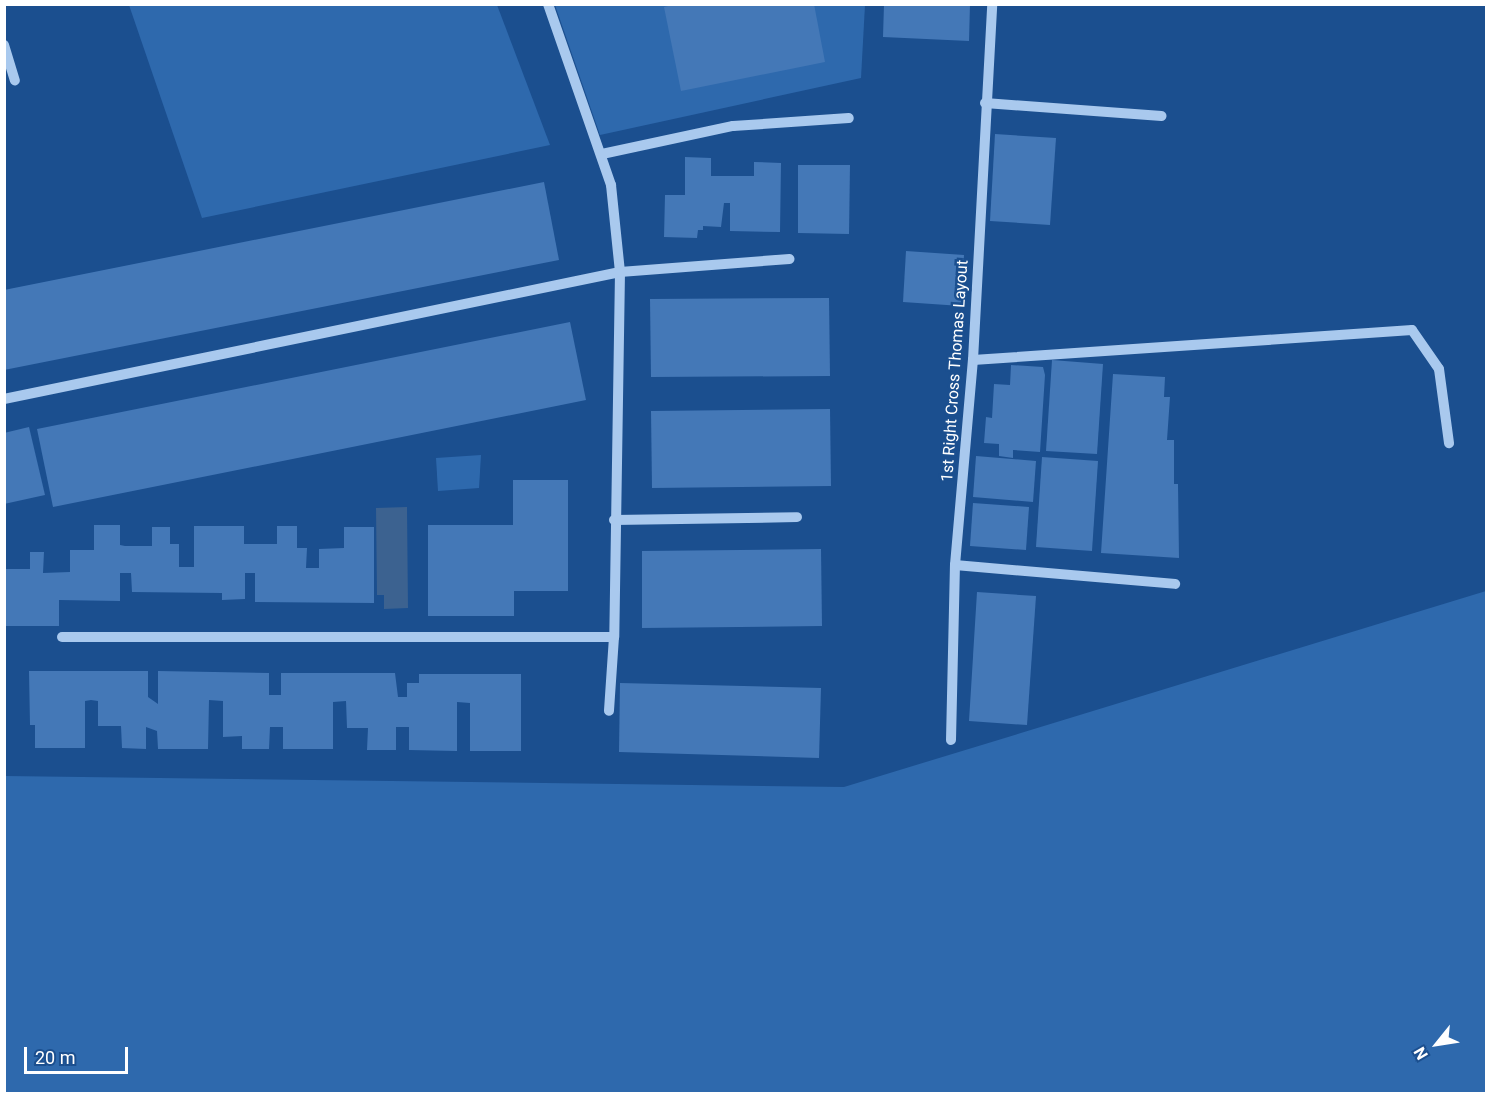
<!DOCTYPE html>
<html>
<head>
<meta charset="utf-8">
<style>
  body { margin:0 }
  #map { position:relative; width:1491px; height:1098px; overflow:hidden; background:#1b4f8f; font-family:Roboto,sans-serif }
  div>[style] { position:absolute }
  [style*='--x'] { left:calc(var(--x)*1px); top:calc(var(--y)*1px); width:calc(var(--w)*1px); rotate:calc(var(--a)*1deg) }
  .green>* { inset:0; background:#2e69ad }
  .water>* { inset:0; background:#3c6290 }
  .building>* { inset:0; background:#4478b7 }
  .minor>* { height:10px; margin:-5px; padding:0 5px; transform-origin:5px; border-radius:5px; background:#a9c9ee }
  span { translate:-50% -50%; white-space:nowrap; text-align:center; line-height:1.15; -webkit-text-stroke:5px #1b4f8f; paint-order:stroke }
  .street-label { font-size:16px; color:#fff }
  .frame { position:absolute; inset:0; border:6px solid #fff; pointer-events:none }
  .north { position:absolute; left:1407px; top:1014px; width:60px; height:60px; -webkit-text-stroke:4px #1b4f8f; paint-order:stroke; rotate:240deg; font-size:16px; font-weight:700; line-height:24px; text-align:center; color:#fff }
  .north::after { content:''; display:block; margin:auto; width:21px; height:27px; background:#fff; clip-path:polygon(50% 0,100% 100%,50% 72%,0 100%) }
  .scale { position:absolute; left:24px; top:1047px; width:104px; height:27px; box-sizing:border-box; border:3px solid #fff; border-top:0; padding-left:8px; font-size:18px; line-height:21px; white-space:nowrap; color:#fff; -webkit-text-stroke:4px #1b4f8f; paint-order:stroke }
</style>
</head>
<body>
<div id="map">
  <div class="green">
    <div style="clip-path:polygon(129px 5px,497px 5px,550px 145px,202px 218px)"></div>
    <div style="clip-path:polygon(555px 5px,865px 5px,861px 78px,600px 135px)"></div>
    <div style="clip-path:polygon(481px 455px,479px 488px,438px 491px,436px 458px)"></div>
    <div style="clip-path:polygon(1486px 591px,1486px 1093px,5px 1093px,5px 776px,844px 787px)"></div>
  </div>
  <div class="water">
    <div style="clip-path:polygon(407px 507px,408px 608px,384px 609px,384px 595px,377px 595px,376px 508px)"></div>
  </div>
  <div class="building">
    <div style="clip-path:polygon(676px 4px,814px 4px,825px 62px,681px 91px,664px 7px)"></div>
    <div style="clip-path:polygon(884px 4px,970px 4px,969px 41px,883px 37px)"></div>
    <div style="clip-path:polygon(995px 134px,1056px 138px,1050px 225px,990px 221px)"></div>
    <div style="clip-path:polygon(685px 157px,711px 158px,711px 176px,754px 176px,754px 162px,781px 163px,780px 232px,730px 231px,730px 203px,724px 203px,721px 227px,703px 226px,703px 230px,698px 230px,697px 238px,664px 237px,665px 195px,685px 195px)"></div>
    <div style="clip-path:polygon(798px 165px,850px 165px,849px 234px,798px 233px)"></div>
    <div style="clip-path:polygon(544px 182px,559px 260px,4px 370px,4px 290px)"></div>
    <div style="clip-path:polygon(906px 251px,964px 255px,961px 306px,903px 302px)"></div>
    <div style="clip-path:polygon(829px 298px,830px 376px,651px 377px,650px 299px)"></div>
    <div style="clip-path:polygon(570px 322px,586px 400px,53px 507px,37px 429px)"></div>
    <div style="clip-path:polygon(1052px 360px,1103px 364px,1097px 454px,1046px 451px)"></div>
    <div style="clip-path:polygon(1011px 365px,1043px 367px,1045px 375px,1040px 452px,1013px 450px,1013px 458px,999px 456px,999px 444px,984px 443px,986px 417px,992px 418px,994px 384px,1010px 385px)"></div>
    <div style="clip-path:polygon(1113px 374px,1165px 377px,1164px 397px,1170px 397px,1167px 440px,1174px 440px,1174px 484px,1178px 484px,1179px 558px,1101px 553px)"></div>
    <div style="clip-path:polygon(830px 409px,831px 486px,652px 488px,651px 411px)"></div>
    <div style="clip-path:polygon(29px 427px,45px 495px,4px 504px,4px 433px)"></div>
    <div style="clip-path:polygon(976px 456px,1036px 461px,1033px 502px,973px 497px)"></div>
    <div style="clip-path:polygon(1042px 457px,1098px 461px,1092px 551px,1036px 547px)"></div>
    <div style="clip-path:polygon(513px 480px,568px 480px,568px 591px,514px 591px,514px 616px,428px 616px,428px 525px,513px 525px)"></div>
    <div style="clip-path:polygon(973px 503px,1029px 507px,1026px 550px,970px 546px)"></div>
    <div style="clip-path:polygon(94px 525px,120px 525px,120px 545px,125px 546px,152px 546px,152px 527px,170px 527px,170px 544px,179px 544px,179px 567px,194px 567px,194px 526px,244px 526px,244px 544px,277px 544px,277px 526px,297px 526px,297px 548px,307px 548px,306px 568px,319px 568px,319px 549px,344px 548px,344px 527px,374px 527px,374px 603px,255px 602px,255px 573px,245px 573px,245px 599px,222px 600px,222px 593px,132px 592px,131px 573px,120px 573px,120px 601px,59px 600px,59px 626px,4px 626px,4px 569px,30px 569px,30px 552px,44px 552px,43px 573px,70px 572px,70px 550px,94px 550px)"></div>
    <div style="clip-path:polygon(821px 549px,822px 626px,642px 628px,642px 551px)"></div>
    <div style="clip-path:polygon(977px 592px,1036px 596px,1027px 725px,969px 721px)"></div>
    <div style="clip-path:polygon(29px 671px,148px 671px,148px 697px,158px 704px,158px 671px,269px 673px,269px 695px,281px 695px,281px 673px,395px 673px,398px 697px,407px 697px,407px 683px,419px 683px,419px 674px,521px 674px,521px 751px,470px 751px,470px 703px,457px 702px,457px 751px,409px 750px,409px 727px,396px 727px,396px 750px,367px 750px,368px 728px,347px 728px,346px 701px,333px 702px,333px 749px,283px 749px,283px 727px,270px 727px,269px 749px,242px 749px,242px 736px,223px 737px,223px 701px,209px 700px,208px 749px,158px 749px,157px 731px,146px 727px,146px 749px,122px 748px,121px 726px,98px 726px,98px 701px,91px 700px,85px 701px,85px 748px,35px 748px,35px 725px,30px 725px)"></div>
    <div style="clip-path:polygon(620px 683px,821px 688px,819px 758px,619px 752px)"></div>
  </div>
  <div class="minor">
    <div style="--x:548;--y:4;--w:192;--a:70.8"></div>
    <div style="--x:611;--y:185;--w:87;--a:84.1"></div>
    <div style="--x:620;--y:272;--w:365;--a:90.9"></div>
    <div style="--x:614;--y:637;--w:74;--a:93.9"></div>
    <div style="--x:4;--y:45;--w:37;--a:73"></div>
    <div style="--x:985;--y:103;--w:177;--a:4.2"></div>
    <div style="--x:602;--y:154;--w:134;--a:-12.1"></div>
    <div style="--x:733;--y:126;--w:116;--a:-3.9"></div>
    <div style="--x:973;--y:360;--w:440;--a:-3.9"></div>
    <div style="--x:1412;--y:330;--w:47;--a:55.3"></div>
    <div style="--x:1439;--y:369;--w:75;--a:82.3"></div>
    <div style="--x:4;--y:399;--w:629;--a:-11.65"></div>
    <div style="--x:620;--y:272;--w:170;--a:-4.4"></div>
    <div style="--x:614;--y:520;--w:183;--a:-0.9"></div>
    <div style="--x:955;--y:565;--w:221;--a:4.9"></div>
    <div style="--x:62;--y:637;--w:552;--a:0"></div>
    <div style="--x:951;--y:740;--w:175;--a:-88.7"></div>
    <div style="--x:955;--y:565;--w:206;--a:-85"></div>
    <div style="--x:973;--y:360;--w:357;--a:-86.9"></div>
  </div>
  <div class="street-label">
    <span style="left:955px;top:371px;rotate:-86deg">1st Right Cross Thomas Layout</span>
  </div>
  <div class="frame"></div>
  <div class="north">N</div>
  <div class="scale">20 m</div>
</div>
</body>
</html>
